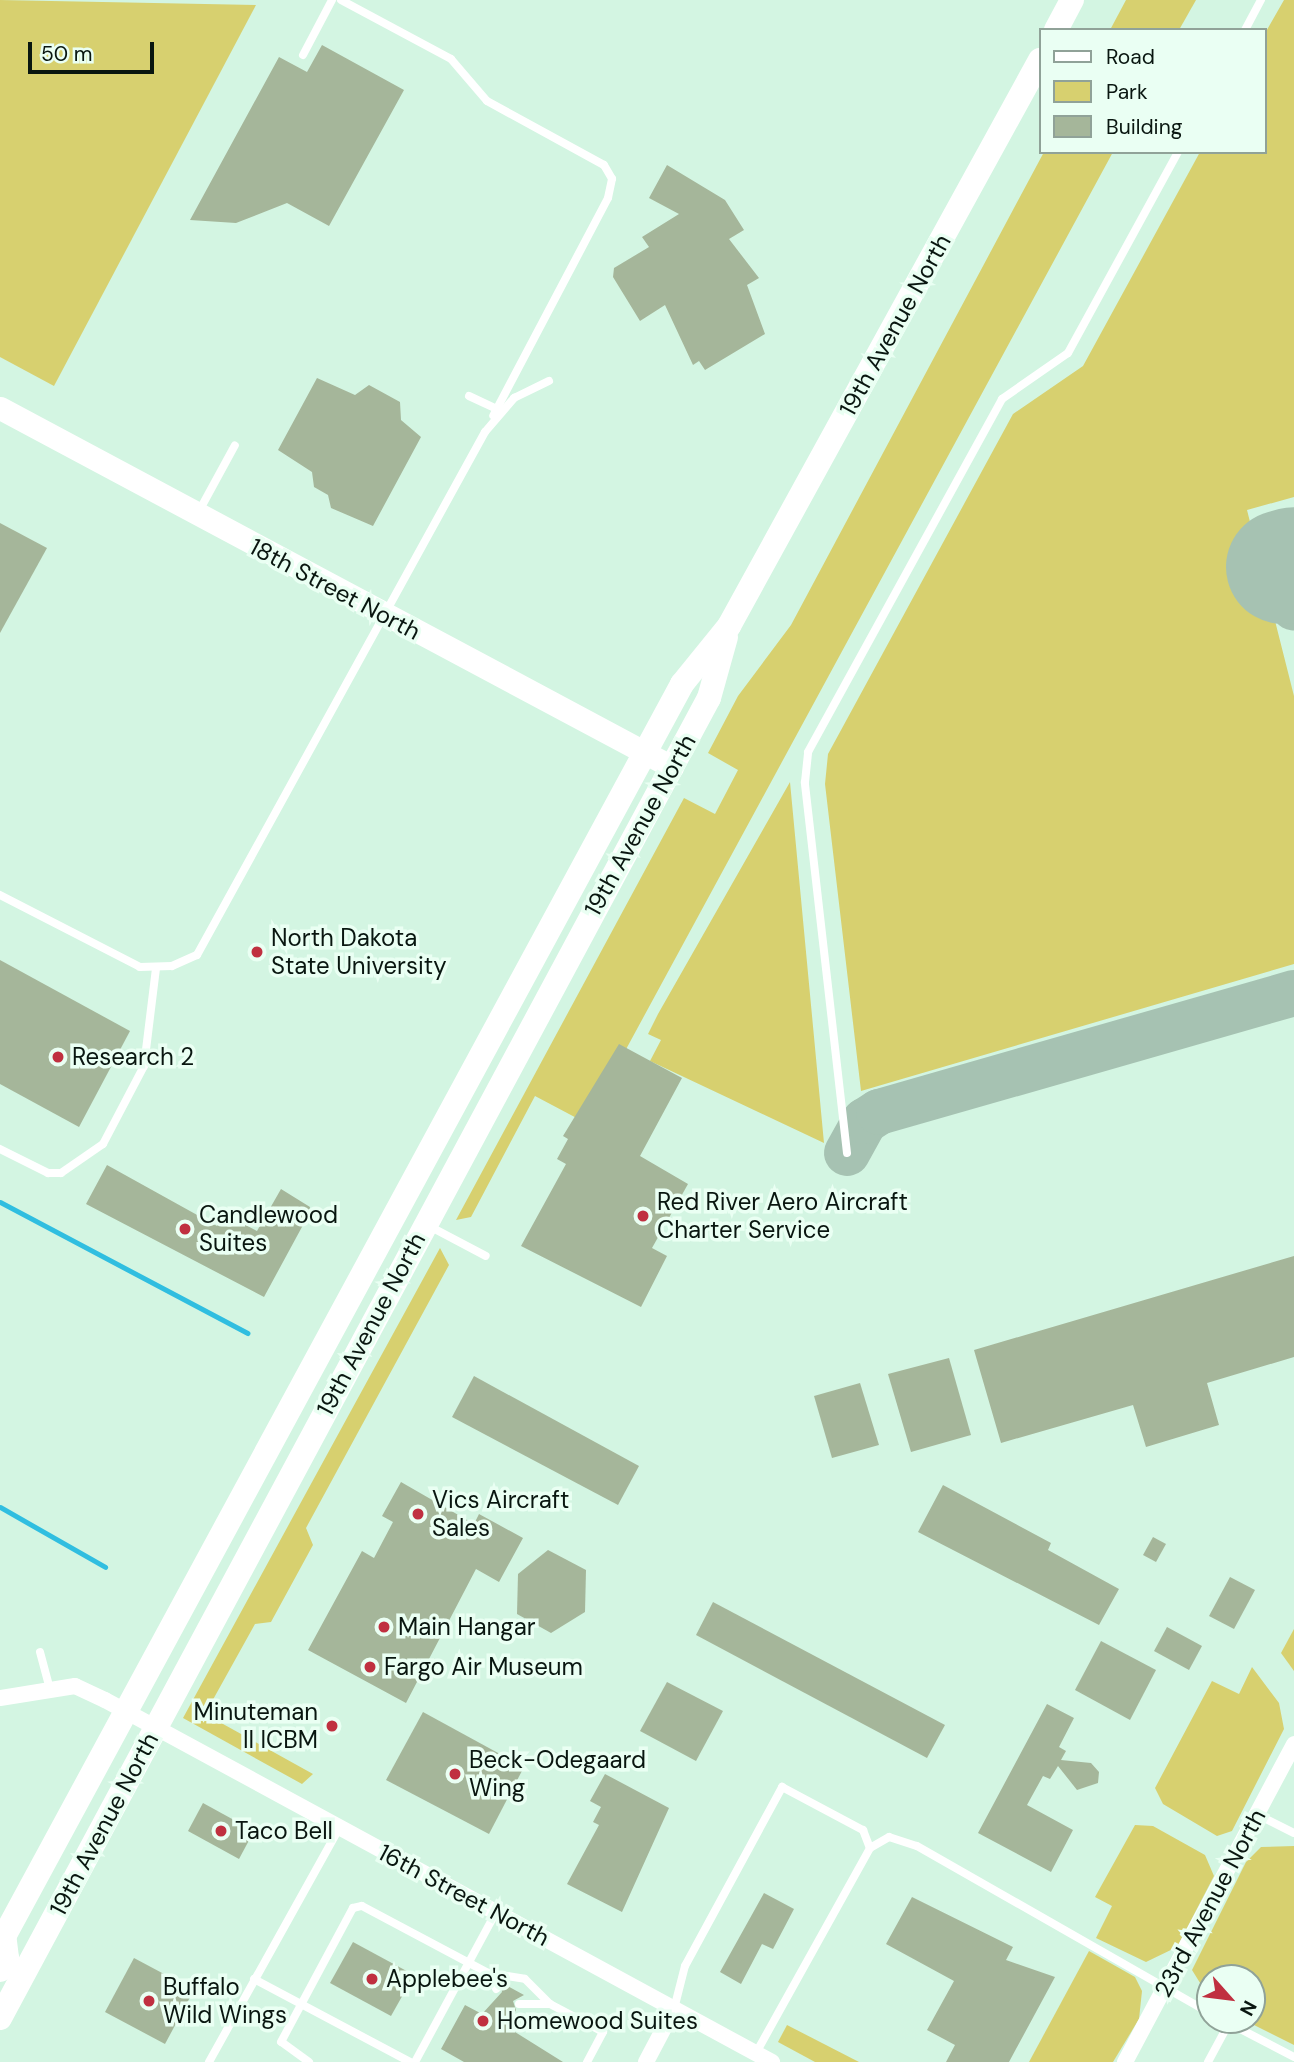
<!DOCTYPE html>
<html>
<head>
<meta charset="utf-8">
<style>
  body { margin:0 }
  #map { position:relative; width:1294px; height:2062px; overflow:hidden; background:#d3f5e2; font-family:"DM Sans",sans-serif }
  div>[style] { position:absolute }
  [style*='--x'] { left:calc(var(--x)*1px); top:calc(var(--y)*1px); width:calc(var(--w)*1px); rotate:calc(var(--a)*1deg) }
  .green>* { inset:0; background:#d7d06f }
  .stream>* { height:5px; margin:-2.5px; padding:0 2.5px; transform-origin:2.5px; border-radius:2.5px; background:#30bee0 }
  .taxiway>* { height:46px; margin:-23px; padding:0 23px; transform-origin:23px; border-radius:23px; background:#a6c2b2 }
  .runway>* { height:114px; margin:-57px; padding:0 57px; transform-origin:57px; border-radius:57px; background:#a6c2b2 }
  .building>* { inset:0; background:#a5b69a }
  .lane>* { height:8px; margin:-4px; padding:0 4px; transform-origin:4px; border-radius:4px; background:#fff }
  .street>* { height:16px; margin:-8px; padding:0 8px; transform-origin:8px; border-radius:8px; background:#fff }
  .secondary>* { height:23px; margin:-11.5px; padding:0 11.5px; transform-origin:11.5px; border-radius:11.5px; background:#fff }
  .primary>* { height:24px; margin:-12px; padding:0 12px; transform-origin:12px; border-radius:12px; background:#fff }
  .dots>* { width:19px; height:19px; translate:-50% -50%; box-sizing:border-box; border:4px solid #eafff3; border-radius:50% }
  span { translate:-50% -50%; white-space:nowrap; text-align:center; line-height:1.15; -webkit-text-stroke:7px #eafff3; paint-order:stroke }
  .street-label { font-size:24px; color:#091610 }
  .poi-label { font-size:24px; color:#091610 }
  .left { translate:0 -50%; text-align:left }
  .right { translate:-100% -50%; text-align:right }
  .legend { position:absolute; left:1039px; top:28px; width:228px; height:126px; box-sizing:border-box; background:#eafff3; border:2px solid #90a298; margin:0; padding:9px 12px; list-style:none; font-size:21px; color:#091610 }
  .legend li { display:flex; align-items:center; gap:14px; height:35px }
  .legend b { width:35px; border:2px solid #90a298 }
  .north { position:absolute; left:1196px; top:1964px; width:70px; height:70px; box-sizing:border-box; background:#eafff3; border:2px solid #90a298; border-radius:50%; rotate:118deg; font-size:19px; font-weight:700; line-height:28px; text-align:center; color:#091610 }
  .north::after { content:''; display:block; margin:auto; width:24px; height:32px; background:#c03040; clip-path:polygon(50% 0,100% 100%,50% 72%,0 100%) }
  .scale { position:absolute; left:28px; top:42px; width:126px; height:32px; box-sizing:border-box; border:4px solid #091610; border-top:0; padding-left:9px; font-size:21px; line-height:24px; white-space:nowrap; color:#091610; -webkit-text-stroke:5px #eafff3; paint-order:stroke }
</style>
</head>
<body>
<div id="map">
  <div class="green">
    <div style="clip-path:polygon(0 0,256px 5px,54px 386px,0 357px)"></div>
    <div style="clip-path:polygon(1126px 0,1196px 0,1179px 30px,1110px 30px)"></div>
    <div style="clip-path:polygon(1284px 0,1294px 0,1294px 497px,1247px 510px,1294px 696px,1294px 964px,861px 1091px,825px 784px,828px 754px,1013px 414px,1083px 366px,1200px 152px,1264px 152px,1264px 35px)"></div>
    <div style="clip-path:polygon(1044px 152px,1113px 152px,586px 1123px,535px 1096px,471px 1217px,456px 1220px,684px 798px,715px 814px,738px 770px,708px 753px,738px 696px,791px 625px)"></div>
    <div style="clip-path:polygon(790px 782px,824px 1143px,650px 1061px,661px 1040px,648px 1034px,658px 1014px)"></div>
    <div style="clip-path:polygon(440px 1248px,449px 1265px,306px 1528px,313px 1545px,271px 1622px,255px 1624px,205px 1714px,313px 1774px,302px 1784px,183px 1718px)"></div>
    <div style="clip-path:polygon(1294px 1629px,1294px 1671px,1281px 1653px)"></div>
    <div style="clip-path:polygon(1252px 1667px,1279px 1703px,1284px 1729px,1232px 1831px,1217px 1836px,1163px 1804px,1155px 1788px,1212px 1681px,1239px 1694px)"></div>
    <div style="clip-path:polygon(1135px 1825px,1153px 1826px,1205px 1855px,1214px 1876px,1177px 1947px,1146px 1962px,1096px 1938px,1112px 1906px,1095px 1897px)"></div>
    <div style="clip-path:polygon(1294px 1846px,1294px 2045px,1244px 2020px,1252px 2020px,1252px 1978px,1210px 1978px,1210px 1999px,1192px 1970px,1246px 1862px,1261px 1847px)"></div>
    <div style="clip-path:polygon(1089px 1951px,1135px 1977px,1142px 1991px,1139px 2019px,1113px 2062px,1029px 2062px)"></div>
    <div style="clip-path:polygon(787px 2025px,859px 2062px,815px 2062px,778px 2042px)"></div>
  </div>
  <div class="stream">
    <div style="--x:0;--y:1202;--w:280;--a:27.9"></div>
    <div style="--x:0;--y:1507;--w:121;--a:29.7"></div>
  </div>
  <div class="taxiway">
    <div style="--x:1283;--y:567;--w:42;--a:75"></div>
    <div style="--x:847;--y:1153;--w:37;--a:-61"></div>
    <div style="--x:865;--y:1121;--w:17;--a:-33"></div>
    <div style="--x:879;--y:1112;--w:432;--a:-16"></div>
  </div>
  <div class="runway">
    <div style="--x:1283;--y:567;--w:11;--a:-15"></div>
  </div>
  <div class="building">
    <div style="clip-path:polygon(322px 45px,404px 90px,329px 226px,287px 203px,236px 223px,190px 220px,279px 57px,307px 72px)"></div>
    <div style="clip-path:polygon(667px 165px,725px 200px,744px 230px,729px 239px,759px 278px,747px 285px,765px 334px,705px 370px,699px 361px,693px 365px,665px 305px,640px 321px,613px 277px,614px 268px,649px 247px,642px 237px,679px 214px,649px 198px)"></div>
    <div style="clip-path:polygon(317px 378px,355px 395px,369px 385px,400px 402px,401px 420px,421px 437px,373px 526px,331px 508px,328px 495px,314px 487px,312px 472px,278px 450px)"></div>
    <div style="clip-path:polygon(0 523px,47px 548px,0 633px)"></div>
    <div style="clip-path:polygon(0 960px,130px 1031px,79px 1127px,0 1084px)"></div>
    <div style="clip-path:polygon(619px 1044px,682px 1078px,640px 1156px,688px 1184px,652px 1248px,667px 1256px,641px 1307px,521px 1246px,566px 1164px,557px 1159px,568px 1139px,563px 1136px)"></div>
    <div style="clip-path:polygon(107px 1165px,217px 1226px,223px 1213px,257px 1231px,281px 1189px,310px 1207px,309px 1214px,264px 1297px,86px 1204px)"></div>
    <div style="clip-path:polygon(1294px 1256px,1294px 1357px,1207px 1383px,1219px 1425px,1146px 1447px,1133px 1405px,1001px 1443px,974px 1350px)"></div>
    <div style="clip-path:polygon(949px 1358px,971px 1435px,911px 1452px,888px 1374px)"></div>
    <div style="clip-path:polygon(474px 1376px,639px 1466px,618px 1505px,452px 1417px)"></div>
    <div style="clip-path:polygon(860px 1383px,879px 1445px,832px 1458px,814px 1396px)"></div>
    <div style="clip-path:polygon(401px 1482px,474px 1524px,479px 1514px,523px 1538px,499px 1582px,476px 1569px,406px 1703px,308px 1650px,362px 1551px,374px 1558px,393px 1522px,382px 1516px)"></div>
    <div style="clip-path:polygon(943px 1485px,1051px 1543px,1048px 1550px,1119px 1589px,1099px 1625px,918px 1532px)"></div>
    <div style="clip-path:polygon(1153px 1537px,1166px 1544px,1156px 1562px,1143px 1555px)"></div>
    <div style="clip-path:polygon(548px 1550px,586px 1570px,585px 1612px,551px 1633px,517px 1614px,518px 1574px)"></div>
    <div style="clip-path:polygon(1230px 1577px,1255px 1590px,1234px 1629px,1209px 1616px)"></div>
    <div style="clip-path:polygon(713px 1602px,945px 1725px,927px 1758px,696px 1635px)"></div>
    <div style="clip-path:polygon(1167px 1627px,1202px 1646px,1189px 1670px,1154px 1651px)"></div>
    <div style="clip-path:polygon(1101px 1641px,1156px 1670px,1130px 1720px,1075px 1690px)"></div>
    <div style="clip-path:polygon(667px 1682px,723px 1711px,696px 1761px,640px 1731px)"></div>
    <div style="clip-path:polygon(1047px 1704px,1074px 1718px,1059px 1747px,1066px 1751px,1061px 1760px,1091px 1763px,1099px 1772px,1098px 1783px,1077px 1790px,1058px 1766px,1050px 1779px,1043px 1776px,1027px 1805px,1073px 1830px,1051px 1872px,978px 1833px)"></div>
    <div style="clip-path:polygon(423px 1712px,524px 1767px,489px 1834px,386px 1780px)"></div>
    <div style="clip-path:polygon(605px 1774px,669px 1808px,622px 1912px,567px 1884px,599px 1825px,593px 1822px,601px 1807px,590px 1801px)"></div>
    <div style="clip-path:polygon(203px 1803px,254px 1831px,239px 1859px,188px 1831px)"></div>
    <div style="clip-path:polygon(764px 1893px,794px 1909px,773px 1949px,762px 1944px,741px 1984px,720px 1972px)"></div>
    <div style="clip-path:polygon(912px 1897px,1013px 1947px,1006px 1960px,1055px 1977px,1009px 2062px,946px 2062px,955px 2045px,927px 2030px,954px 1981px,886px 1944px)"></div>
    <div style="clip-path:polygon(353px 1942px,414px 1975px,391px 2016px,330px 1983px)"></div>
    <div style="clip-path:polygon(134px 1958px,194px 1990px,165px 2044px,105px 2012px)"></div>
    <div style="clip-path:polygon(500px 1982px,524px 1995px,513px 2001px,516px 2010px,507px 2027px,563px 2062px,464px 2062px,441px 2049px,465px 2005px,482px 2014px,502px 1992px)"></div>
  </div>
  <div class="lane">
    <div style="--x:341;--y:0;--w:125;--a:28.2"></div>
    <div style="--x:451;--y:59;--w:55;--a:49.4"></div>
    <div style="--x:487;--y:101;--w:133;--a:28.7"></div>
    <div style="--x:604;--y:165;--w:16;--a:60"></div>
    <div style="--x:612;--y:179;--w:19;--a:102"></div>
    <div style="--x:608;--y:198;--w:246;--a:117.8"></div>
    <div style="--x:1245;--y:30;--w:34;--a:-62"></div>
    <div style="--x:303;--y:55;--w:62;--a:-62.2"></div>
    <div style="--x:469;--y:396;--w:31;--a:25"></div>
    <div style="--x:198;--y:513;--w:77;--a:-61.4"></div>
    <div style="--x:0;--y:895;--w:157;--a:27.2"></div>
    <div style="--x:140;--y:967;--w:32;--a:-2"></div>
    <div style="--x:172;--y:966;--w:27;--a:-24"></div>
    <div style="--x:197;--y:955;--w:597;--a:-61.16"></div>
    <div style="--x:485;--y:432;--w:45;--a:-49.5"></div>
    <div style="--x:514;--y:398;--w:39;--a:-26"></div>
    <div style="--x:0;--y:1149;--w:54;--a:26.6"></div>
    <div style="--x:48;--y:1173;--w:13;--a:0"></div>
    <div style="--x:61;--y:1173;--w:51;--a:-34.6"></div>
    <div style="--x:103;--y:1144;--w:88;--a:-62.3"></div>
    <div style="--x:144;--y:1066;--w:99;--a:-83"></div>
    <div style="--x:847;--y:1153;--w:373;--a:-96.5"></div>
    <div style="--x:805;--y:782;--w:30;--a:-84"></div>
    <div style="--x:808;--y:752;--w:403;--a:-61.2"></div>
    <div style="--x:1002;--y:399;--w:80;--a:-34.9"></div>
    <div style="--x:1068;--y:353;--w:229;--a:-61.3"></div>
    <div style="--x:429;--y:1226;--w:64;--a:27.8"></div>
    <div style="--x:40;--y:1652;--w:35;--a:75"></div>
    <div style="--x:1256;--y:1814;--w:42;--a:26.6"></div>
    <div style="--x:488;--y:1973;--w:18;--a:63"></div>
    <div style="--x:254;--y:1979;--w:177;--a:28"></div>
    <div style="--x:519;--y:2004;--w:31;--a:0"></div>
    <div style="--x:674;--y:2009;--w:44;--a:-75.7"></div>
    <div style="--x:685;--y:1966;--w:204;--a:-61.5"></div>
    <div style="--x:782;--y:1787;--w:92;--a:28"></div>
    <div style="--x:863;--y:1830;--w:19;--a:69"></div>
    <div style="--x:1223;--y:2020;--w:80;--a:27.5"></div>
    <div style="--x:756;--y:2053;--w:235;--a:-60.9"></div>
    <div style="--x:870;--y:1848;--w:22;--a:-30"></div>
    <div style="--x:889;--y:1837;--w:29;--a:18"></div>
    <div style="--x:917;--y:1846;--w:337;--a:29.7"></div>
    <div style="--x:209;--y:2062;--w:269;--a:-60.9"></div>
    <div style="--x:309;--y:2062;--w:34;--a:-144"></div>
    <div style="--x:281;--y:2042;--w:152;--a:-61.8"></div>
    <div style="--x:353;--y:1908;--w:9;--a:-13"></div>
    <div style="--x:362;--y:1906;--w:143;--a:28"></div>
    <div style="--x:488;--y:1973;--w:37;--a:9"></div>
    <div style="--x:525;--y:1979;--w:35;--a:45"></div>
    <div style="--x:550;--y:2004;--w:60;--a:27.8"></div>
    <div style="--x:603;--y:2032;--w:34;--a:118"></div>
    <div style="--x:415;--y:2062;--w:170;--a:-61.6"></div>
    <div style="--x:1208;--y:2062;--w:44;--a:-61.7"></div>
  </div>
  <div class="street">
    <div style="--x:0;--y:1698;--w:76;--a:-9.1"></div>
    <div style="--x:75;--y:1686;--w:33;--a:25"></div>
    <div style="--x:105;--y:1700;--w:759;--a:28.49"></div>
    <div style="--x:646;--y:2062;--w:60;--a:-62.2"></div>
    <div style="--x:1125;--y:2062;--w:360;--a:-62"></div>
  </div>
  <div class="secondary">
    <div style="--x:0;--y:408;--w:762;--a:28.11"></div>
  </div>
  <div class="primary">
    <div style="--x:1056;--y:30;--w:34;--a:-62"></div>
    <div style="--x:0;--y:1944;--w:1433;--a:-61.57"></div>
    <div style="--x:682;--y:684;--w:75;--a:-51"></div>
    <div style="--x:729;--y:626;--w:646;--a:-61.21"></div>
    <div style="--x:0;--y:1970;--w:14;--a:-60"></div>
    <div style="--x:7;--y:1958;--w:23;--a:-97"></div>
    <div style="--x:0;--y:2018;--w:1498;--a:-61.76"></div>
    <div style="--x:709;--y:698;--w:63;--a:-74.4"></div>
  </div>
  <div class="dots">
    <div style="left:257px;top:952px;background:#c03040"></div>
    <div style="left:58px;top:1057px;background:#c03040"></div>
    <div style="left:643px;top:1216px;background:#c03040"></div>
    <div style="left:185px;top:1229px;background:#c03040"></div>
    <div style="left:418px;top:1514px;background:#c03040"></div>
    <div style="left:384px;top:1627px;background:#c03040"></div>
    <div style="left:370px;top:1667px;background:#c03040"></div>
    <div style="left:332px;top:1726px;background:#c03040"></div>
    <div style="left:455px;top:1774px;background:#c03040"></div>
    <div style="left:221px;top:1831px;background:#c03040"></div>
    <div style="left:372px;top:1979px;background:#c03040"></div>
    <div style="left:149px;top:2001px;background:#c03040"></div>
    <div style="left:483px;top:2021px;background:#c03040"></div>
  </div>
  <div class="street-label">
    <span style="left:895px;top:325px;rotate:-61deg">19th Avenue North</span>
    <span style="left:335px;top:589px;rotate:28deg">18th Street North</span>
    <span style="left:640px;top:825px;rotate:-61deg">19th Avenue North</span>
    <span style="left:371px;top:1324px;rotate:-62deg">19th Avenue North</span>
    <span style="left:104px;top:1824px;rotate:-62deg">19th Avenue North</span>
    <span style="left:464px;top:1895px;rotate:28deg">16th Street North</span>
    <span style="left:1210px;top:1903px;rotate:-62deg">23rd Avenue North</span>
  </div>
  <div class="poi-label">
    <span class="left" style="left:271px;top:952px">North Dakota<br>State University</span>
    <span class="left" style="left:72px;top:1057px">Research 2</span>
    <span class="left" style="left:657px;top:1216px">Red River Aero Aircraft<br>Charter Service</span>
    <span class="left" style="left:199px;top:1229px">Candlewood<br>Suites</span>
    <span class="left" style="left:432px;top:1514px">Vics Aircraft<br>Sales</span>
    <span class="left" style="left:398px;top:1627px">Main Hangar</span>
    <span class="left" style="left:384px;top:1667px">Fargo Air Museum</span>
    <span class="right" style="left:318px;top:1726px">Minuteman<br>II ICBM</span>
    <span class="left" style="left:469px;top:1774px">Beck-Odegaard<br>Wing</span>
    <span class="left" style="left:235px;top:1831px">Taco Bell</span>
    <span class="left" style="left:386px;top:1979px">Applebee's</span>
    <span class="left" style="left:163px;top:2001px">Buffalo<br>Wild Wings</span>
    <span class="left" style="left:497px;top:2021px">Homewood Suites</span>
  </div>
  <ul class="legend">
  <li><b style="height:9px;background:#fff"></b>Road</li>
  <li><b style="height:19px;background:#d7d06f"></b>Park</li>
  <li><b style="height:19px;background:#a5b69a"></b>Building</li>
  </ul>
  <div class="north">N</div>
  <div class="scale">50 m</div>
</div>
</body>
</html>
